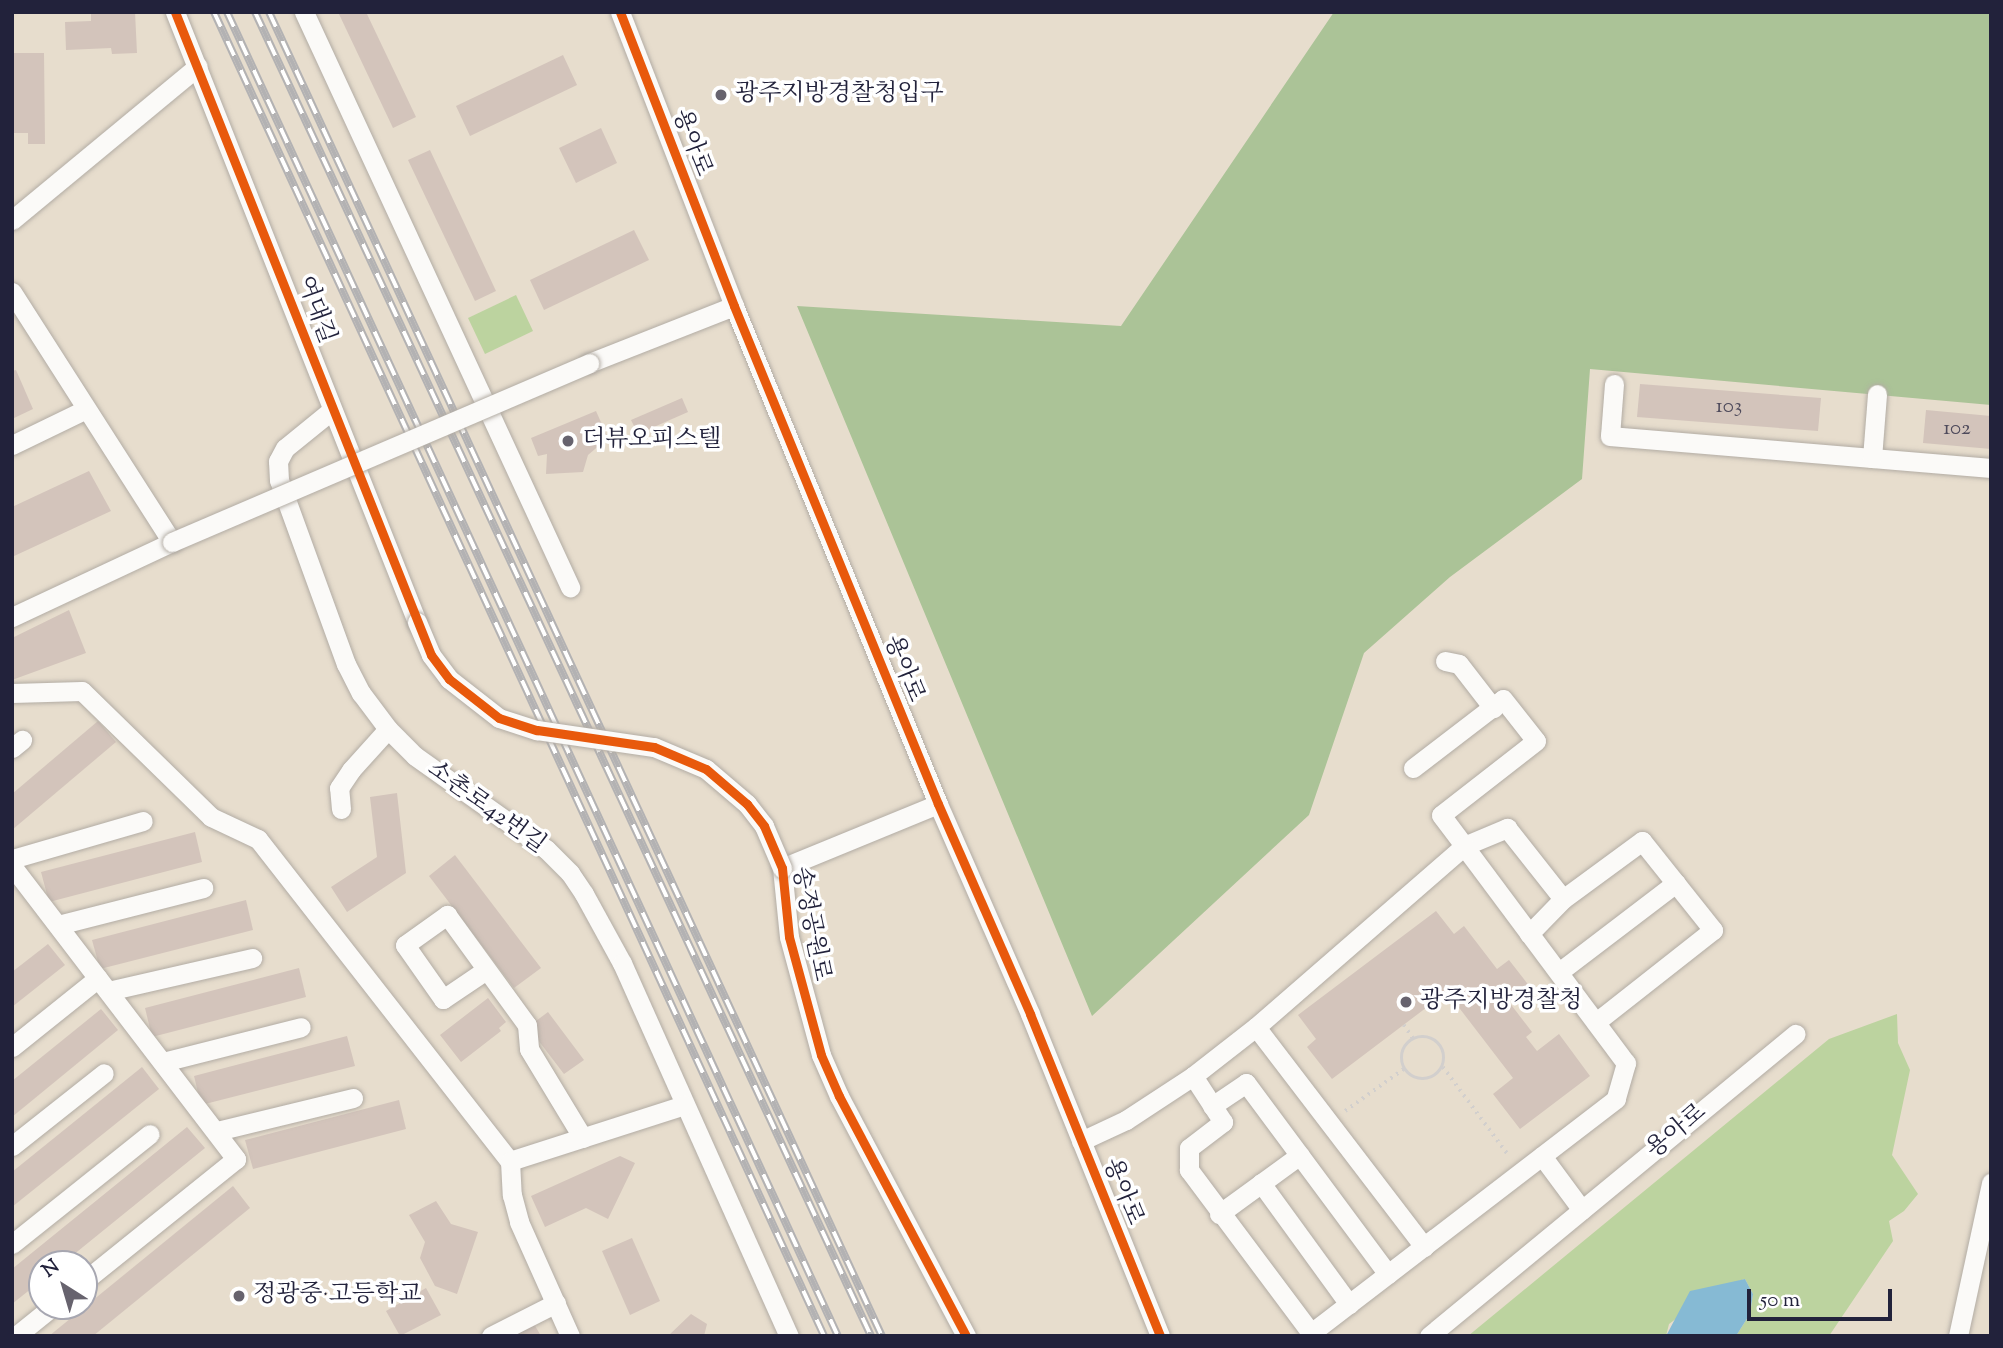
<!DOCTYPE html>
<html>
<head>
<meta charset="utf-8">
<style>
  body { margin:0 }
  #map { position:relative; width:2003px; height:1348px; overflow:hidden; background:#e7ddcd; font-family:"Sorts Mill Goudy","Noto Serif KR",serif }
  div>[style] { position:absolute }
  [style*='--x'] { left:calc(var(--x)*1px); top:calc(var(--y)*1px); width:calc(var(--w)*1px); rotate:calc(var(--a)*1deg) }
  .green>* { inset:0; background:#bcd39f }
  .forest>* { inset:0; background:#abc397 }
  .water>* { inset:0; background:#86bad4 }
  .building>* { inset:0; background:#d3c4bb }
  .path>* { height:3.5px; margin-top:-1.75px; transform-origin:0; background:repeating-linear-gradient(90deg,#d2cfcd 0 2px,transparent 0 7px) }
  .path>.ring { margin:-1.75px; padding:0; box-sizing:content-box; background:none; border:3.5px solid #d2cfcd; border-radius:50% }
  .roads { filter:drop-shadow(0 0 2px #b2aca4) drop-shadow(0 0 2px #b2aca4) }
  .minor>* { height:19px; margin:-9.5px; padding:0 9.5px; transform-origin:9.5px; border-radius:9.5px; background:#fbfaf8 }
  .rail>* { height:8px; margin-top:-4px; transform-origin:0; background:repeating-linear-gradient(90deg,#fff 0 16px,#b3b2b3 0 32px); box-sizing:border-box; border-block:2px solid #b3b2b3 }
  .bridges { filter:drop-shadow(0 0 2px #b2aca4) drop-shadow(0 0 2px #b2aca4) }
  .minor-bridge>* { height:19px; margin:-9.5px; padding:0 9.5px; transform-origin:9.5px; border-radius:9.5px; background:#fbfaf8 }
  .cycleway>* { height:9px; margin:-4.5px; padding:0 4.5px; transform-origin:4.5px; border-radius:4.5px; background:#e8590c }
  .dots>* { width:19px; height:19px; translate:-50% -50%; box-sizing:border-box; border:4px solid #fff; border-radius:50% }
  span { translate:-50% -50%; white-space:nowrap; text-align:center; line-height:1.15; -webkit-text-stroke:7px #fff; paint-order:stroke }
  .number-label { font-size:21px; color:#4e4a5b }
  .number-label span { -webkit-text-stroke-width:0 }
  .poi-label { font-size:24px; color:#22223b }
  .left { translate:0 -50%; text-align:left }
  .street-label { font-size:24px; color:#22223b }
  .frame { position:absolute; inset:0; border:14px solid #22223b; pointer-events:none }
  .north { position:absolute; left:28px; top:1250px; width:70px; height:70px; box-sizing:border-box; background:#fff; border:2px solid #a7a7b1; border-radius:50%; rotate:323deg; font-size:19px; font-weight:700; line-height:28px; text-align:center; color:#22223b }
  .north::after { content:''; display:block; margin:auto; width:24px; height:32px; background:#67636e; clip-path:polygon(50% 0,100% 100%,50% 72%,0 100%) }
  .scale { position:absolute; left:1747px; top:1289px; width:145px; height:32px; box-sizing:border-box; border:4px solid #22223b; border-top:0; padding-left:9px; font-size:21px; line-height:24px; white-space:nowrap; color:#22223b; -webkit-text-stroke:5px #fff; paint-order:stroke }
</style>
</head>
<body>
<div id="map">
  <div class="green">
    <div style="clip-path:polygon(516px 295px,533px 331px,485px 354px,468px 318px)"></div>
    <div style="clip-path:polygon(1897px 1014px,1898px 1043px,1910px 1070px,1892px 1155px,1918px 1194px,1904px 1211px,1889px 1221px,1893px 1241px,1829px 1336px,1736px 1336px,1750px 1314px,1753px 1294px,1745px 1279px,1719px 1287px,1669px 1324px,1666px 1336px,1468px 1336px,1829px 1039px)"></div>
  </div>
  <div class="forest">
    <div style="clip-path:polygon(1334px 12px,1991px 12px,1991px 405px,1590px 369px,1582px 479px,1450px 577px,1364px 653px,1309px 815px,1092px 1016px,797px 306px,1121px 326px)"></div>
  </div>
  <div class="water">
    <div style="clip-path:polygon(1745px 1279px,1753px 1294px,1750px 1314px,1736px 1336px,1666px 1336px,1690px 1291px)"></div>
  </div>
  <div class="building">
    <div style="clip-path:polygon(91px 12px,135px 12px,137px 53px,112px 54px,111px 48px,66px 50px,65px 22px,91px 21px)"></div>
    <div style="clip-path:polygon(338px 12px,366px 12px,416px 117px,393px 128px)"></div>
    <div style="clip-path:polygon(14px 53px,44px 53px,45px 144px,28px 144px,28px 133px,12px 133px)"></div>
    <div style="clip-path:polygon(563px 55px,577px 85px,470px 136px,456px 106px)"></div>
    <div style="clip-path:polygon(601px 128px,617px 163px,576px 183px,559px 148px)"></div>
    <div style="clip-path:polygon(430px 150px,496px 291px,475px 301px,408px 160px)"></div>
    <div style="clip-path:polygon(634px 230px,649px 260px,544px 310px,530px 280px)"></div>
    <div style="clip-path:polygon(16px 370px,33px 409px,12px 419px,12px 371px)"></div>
    <div style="clip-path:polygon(1640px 384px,1821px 398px,1818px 431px,1637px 417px)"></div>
    <div style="clip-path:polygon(682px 398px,688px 412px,638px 434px,631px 420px)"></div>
    <div style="clip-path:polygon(1926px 410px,1991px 416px,1991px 449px,1923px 443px)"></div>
    <div style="clip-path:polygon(596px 411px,608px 438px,588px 455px,583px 472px,546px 474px,547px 454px,538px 456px,531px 438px)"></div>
    <div style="clip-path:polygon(89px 471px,111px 511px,12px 557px,12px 507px)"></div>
    <div style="clip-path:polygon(69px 610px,86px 653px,12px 680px,12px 638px)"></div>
    <div style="clip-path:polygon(98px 721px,116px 742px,12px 830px,12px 794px)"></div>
    <div style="clip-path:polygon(397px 793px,406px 873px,347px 912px,331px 887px,377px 857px,370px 797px)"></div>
    <div style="clip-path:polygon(195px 832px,202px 862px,49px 902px,41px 872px)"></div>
    <div style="clip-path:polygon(455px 855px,541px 968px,514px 988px,429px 876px)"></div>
    <div style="clip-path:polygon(246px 900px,253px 930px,100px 969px,92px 940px)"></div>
    <div style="clip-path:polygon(1436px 911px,1454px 934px,1464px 926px,1497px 969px,1509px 960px,1530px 987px,1509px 1002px,1532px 1032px,1526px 1037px,1537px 1051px,1559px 1034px,1590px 1076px,1520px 1129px,1493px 1094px,1513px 1078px,1447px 992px,1332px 1079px,1307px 1047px,1316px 1039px,1298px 1015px)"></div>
    <div style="clip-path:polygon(48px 944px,65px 965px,12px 1007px,12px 972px)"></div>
    <div style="clip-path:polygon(299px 968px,306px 997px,152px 1037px,145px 1008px)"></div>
    <div style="clip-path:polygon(488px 998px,506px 1022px,499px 1028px,501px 1031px,461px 1062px,440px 1035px)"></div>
    <div style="clip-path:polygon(101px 1009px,118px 1030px,12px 1117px,12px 1081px)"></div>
    <div style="clip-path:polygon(548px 1012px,584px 1060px,564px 1074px,528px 1027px)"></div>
    <div style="clip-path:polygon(347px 1036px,355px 1066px,201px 1105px,194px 1076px)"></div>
    <div style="clip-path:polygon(142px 1067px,159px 1089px,12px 1207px,12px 1172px)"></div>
    <div style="clip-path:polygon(399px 1100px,406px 1129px,253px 1169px,245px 1140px)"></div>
    <div style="clip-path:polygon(187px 1127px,205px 1148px,62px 1264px,42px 1264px,42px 1280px,12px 1304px,12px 1269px)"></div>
    <div style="clip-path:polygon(620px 1156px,635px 1163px,608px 1219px,586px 1208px,545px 1227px,531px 1196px)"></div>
    <div style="clip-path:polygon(233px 1186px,250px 1208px,93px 1336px,49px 1336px)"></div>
    <div style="clip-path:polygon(436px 1201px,451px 1224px,478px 1232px,457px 1294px,435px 1286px,420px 1258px,425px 1242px,409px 1215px)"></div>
    <div style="clip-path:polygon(632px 1238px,660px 1301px,630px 1315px,602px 1251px)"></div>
    <div style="clip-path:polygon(426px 1288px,441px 1315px,400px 1336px,386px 1311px)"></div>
    <div style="clip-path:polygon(691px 1314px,707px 1324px,704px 1336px,668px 1336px)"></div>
    <div style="clip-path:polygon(534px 1324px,541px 1336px,513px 1336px)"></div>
  </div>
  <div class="path">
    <div style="--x:1404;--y:1025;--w:18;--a:56"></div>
    <div class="ring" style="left:1402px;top:1037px;width:38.5px;height:38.5px"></div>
    <div style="--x:1443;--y:1067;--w:111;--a:53.4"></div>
    <div style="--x:1345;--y:1111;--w:74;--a:-35.6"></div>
  </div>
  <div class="roads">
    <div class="minor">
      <div style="--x:175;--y:12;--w:656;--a:68.36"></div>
      <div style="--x:304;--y:12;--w:634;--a:65.17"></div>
      <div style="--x:620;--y:12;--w:315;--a:68.8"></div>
      <div style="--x:734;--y:306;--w:538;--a:67.72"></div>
      <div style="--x:938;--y:804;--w:229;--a:66.3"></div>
      <div style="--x:1030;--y:1014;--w:347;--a:68"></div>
      <div style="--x:12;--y:220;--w:241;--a:-39.6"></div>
      <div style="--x:12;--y:292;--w:297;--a:57.4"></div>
      <div style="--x:172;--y:542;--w:177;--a:154.9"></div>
      <div style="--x:589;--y:363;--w:156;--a:-21.5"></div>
      <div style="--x:1614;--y:384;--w:52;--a:94.4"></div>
      <div style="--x:1610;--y:436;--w:382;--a:4.8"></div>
      <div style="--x:332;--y:410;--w:60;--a:141"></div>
      <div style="--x:285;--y:448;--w:15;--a:118"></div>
      <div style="--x:278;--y:461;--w:19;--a:87"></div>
      <div style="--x:279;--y:480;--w:196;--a:70"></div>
      <div style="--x:346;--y:664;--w:33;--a:63"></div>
      <div style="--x:361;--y:693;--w:45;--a:53.1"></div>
      <div style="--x:388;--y:729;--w:38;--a:45"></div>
      <div style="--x:415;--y:756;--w:161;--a:35.4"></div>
      <div style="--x:546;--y:849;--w:34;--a:45"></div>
      <div style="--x:570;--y:873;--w:25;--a:56"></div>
      <div style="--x:584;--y:894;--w:79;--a:61.2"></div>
      <div style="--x:622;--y:963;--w:409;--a:65.9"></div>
      <div style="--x:12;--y:445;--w:82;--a:-25.9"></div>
      <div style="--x:1872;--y:458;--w:64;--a:-85.5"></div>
      <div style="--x:1445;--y:661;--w:14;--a:12"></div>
      <div style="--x:1459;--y:664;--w:56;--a:52.3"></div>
      <div style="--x:12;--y:693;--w:70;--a:-1.6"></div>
      <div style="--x:82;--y:691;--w:180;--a:44.3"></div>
      <div style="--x:211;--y:817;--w:52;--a:25.1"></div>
      <div style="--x:258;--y:839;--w:409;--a:52"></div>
      <div style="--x:510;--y:1161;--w:34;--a:87"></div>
      <div style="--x:512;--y:1195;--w:28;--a:75"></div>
      <div style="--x:519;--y:1222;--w:125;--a:65.9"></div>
      <div style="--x:12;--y:748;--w:13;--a:-39"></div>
      <div style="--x:1413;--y:768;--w:113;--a:-37.5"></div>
      <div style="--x:1503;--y:699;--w:53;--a:51.8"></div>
      <div style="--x:1536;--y:741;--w:120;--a:142.1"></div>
      <div style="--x:1441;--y:815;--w:39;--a:53"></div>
      <div style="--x:1464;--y:846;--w:47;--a:-22.7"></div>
      <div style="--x:1507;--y:828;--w:90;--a:51.7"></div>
      <div style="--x:938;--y:804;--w:169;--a:157.7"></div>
      <div style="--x:782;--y:868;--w:69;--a:84.2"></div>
      <div style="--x:789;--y:937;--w:122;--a:74.8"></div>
      <div style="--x:821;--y:1055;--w:45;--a:66.3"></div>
      <div style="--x:839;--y:1096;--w:272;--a:62.1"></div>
      <div style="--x:341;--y:809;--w:21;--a:-95"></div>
      <div style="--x:339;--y:788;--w:22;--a:-56"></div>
      <div style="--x:351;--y:770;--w:55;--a:-47.9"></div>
      <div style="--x:12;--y:859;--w:136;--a:-16.2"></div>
      <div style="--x:12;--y:866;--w:369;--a:52.6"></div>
      <div style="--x:236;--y:1159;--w:195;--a:141.2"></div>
      <div style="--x:58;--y:925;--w:150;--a:-14.3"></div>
      <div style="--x:1529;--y:934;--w:49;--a:-45.8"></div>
      <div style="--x:1563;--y:899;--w:98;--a:-36.3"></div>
      <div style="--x:1642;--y:841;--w:114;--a:51.4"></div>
      <div style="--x:1713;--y:930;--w:149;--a:141.8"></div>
      <div style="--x:486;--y:970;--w:52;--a:146"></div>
      <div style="--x:443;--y:999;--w:66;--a:-125.1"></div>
      <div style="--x:405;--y:945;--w:52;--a:-35.5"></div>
      <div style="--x:447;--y:915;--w:136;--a:54"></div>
      <div style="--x:527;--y:1025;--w:24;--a:85"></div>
      <div style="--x:529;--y:1049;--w:104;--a:58.8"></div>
      <div style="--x:1559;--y:972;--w:147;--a:-37.3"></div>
      <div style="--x:108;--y:991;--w:148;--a:-12.9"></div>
      <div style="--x:1256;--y:1027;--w:277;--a:52.6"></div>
      <div style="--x:12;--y:1047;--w:110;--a:-38.7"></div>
      <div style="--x:163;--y:1062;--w:142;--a:-14.2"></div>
      <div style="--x:1212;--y:1106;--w:41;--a:-34.1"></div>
      <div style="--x:1246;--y:1083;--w:238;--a:53.4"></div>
      <div style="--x:217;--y:1131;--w:140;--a:-13.6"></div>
      <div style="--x:1081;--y:1141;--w:50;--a:-25"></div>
      <div style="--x:1126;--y:1120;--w:80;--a:-33.3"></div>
      <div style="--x:1193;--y:1076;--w:80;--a:-37.9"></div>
      <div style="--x:1256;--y:1027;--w:276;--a:-41"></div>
      <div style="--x:1464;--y:846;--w:271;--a:53.3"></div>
      <div style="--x:1626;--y:1063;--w:37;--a:106"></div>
      <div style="--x:1616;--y:1099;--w:384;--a:142.5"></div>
      <div style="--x:1311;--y:1333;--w:204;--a:-126.8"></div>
      <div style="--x:1189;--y:1170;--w:22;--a:-90"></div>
      <div style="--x:1189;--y:1148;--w:43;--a:-37.4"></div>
      <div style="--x:1223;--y:1122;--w:55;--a:-123.1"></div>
      <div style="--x:12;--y:1146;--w:117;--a:-38.4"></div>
      <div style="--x:1542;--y:1156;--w:67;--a:53.5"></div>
      <div style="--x:510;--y:1161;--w:183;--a:-17.8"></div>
      <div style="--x:1261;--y:1183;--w:150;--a:54"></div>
      <div style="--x:1219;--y:1214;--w:100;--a:-36.1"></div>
      <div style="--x:12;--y:1244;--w:176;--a:-38.6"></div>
      <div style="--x:16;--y:1336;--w:48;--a:-39"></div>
      <div style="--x:491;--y:1336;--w:73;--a:-26.9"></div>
      <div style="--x:1429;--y:1336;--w:475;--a:-39.5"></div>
      <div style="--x:1958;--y:1336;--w:157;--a:-77.8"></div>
    </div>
  </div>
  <div class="rail">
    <div style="--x:214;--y:12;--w:1458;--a:65.26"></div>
    <div style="--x:227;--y:12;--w:1458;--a:65.23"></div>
    <div style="--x:255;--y:12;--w:1460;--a:65.05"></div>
    <div style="--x:269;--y:12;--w:1459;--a:65.16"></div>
  </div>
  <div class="bridges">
    <div class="minor-bridge">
      <div style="--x:172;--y:542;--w:454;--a:-23.2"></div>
      <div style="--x:417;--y:622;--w:36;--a:67"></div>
      <div style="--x:431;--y:655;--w:30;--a:53"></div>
      <div style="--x:449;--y:679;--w:63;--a:38"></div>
      <div style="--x:499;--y:718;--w:40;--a:18"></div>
      <div style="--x:537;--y:730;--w:118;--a:8.3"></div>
      <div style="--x:654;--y:747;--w:56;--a:22.9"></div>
      <div style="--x:706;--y:769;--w:54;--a:40.5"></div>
      <div style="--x:747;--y:804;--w:28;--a:52"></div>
      <div style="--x:764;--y:826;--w:46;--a:66.8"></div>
    </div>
  </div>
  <div class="cycleway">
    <div style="--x:175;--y:12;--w:692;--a:68.29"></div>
    <div style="--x:431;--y:655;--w:30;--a:53"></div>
    <div style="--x:449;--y:679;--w:63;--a:38"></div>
    <div style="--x:499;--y:718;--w:40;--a:18"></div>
    <div style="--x:537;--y:730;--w:118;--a:8.3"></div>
    <div style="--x:654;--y:747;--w:56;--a:22.9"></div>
    <div style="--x:706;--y:769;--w:54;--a:40.5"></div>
    <div style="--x:747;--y:804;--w:28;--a:52"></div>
    <div style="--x:764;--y:826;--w:46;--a:66.8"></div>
    <div style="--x:782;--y:868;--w:69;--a:84.2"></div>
    <div style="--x:789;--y:937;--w:122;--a:74.8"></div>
    <div style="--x:821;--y:1055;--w:45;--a:66.3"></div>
    <div style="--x:839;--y:1096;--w:272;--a:62.1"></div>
    <div style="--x:620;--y:12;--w:315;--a:68.8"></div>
    <div style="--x:734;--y:306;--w:538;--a:67.72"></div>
    <div style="--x:938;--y:804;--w:229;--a:66.3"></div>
    <div style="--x:1030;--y:1014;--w:347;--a:68"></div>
  </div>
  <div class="dots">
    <div style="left:721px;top:95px;background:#67636e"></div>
    <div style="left:568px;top:441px;background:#67636e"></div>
    <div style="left:1406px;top:1002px;background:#67636e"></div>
    <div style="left:239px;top:1296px;background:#67636e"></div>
  </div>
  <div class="number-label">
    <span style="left:1729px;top:407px">103</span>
    <span style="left:1957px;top:429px">102</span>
  </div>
  <div class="poi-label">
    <span class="left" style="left:735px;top:95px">광주지방경찰청입구</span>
    <span class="left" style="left:582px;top:441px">더뷰오피스텔</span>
    <span class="left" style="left:1420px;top:1002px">광주지방경찰청</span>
    <span class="left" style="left:253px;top:1296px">정광중·고등학교</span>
  </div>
  <div class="street-label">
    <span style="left:691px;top:143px;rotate:69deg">용아로</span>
    <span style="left:315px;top:310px;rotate:70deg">여대길</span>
    <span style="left:903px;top:669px;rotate:68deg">용아로</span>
    <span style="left:486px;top:808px;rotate:36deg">소촌로42번길</span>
    <span style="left:810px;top:924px;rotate:79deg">송정공원로</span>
    <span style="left:1677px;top:1132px;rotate:-40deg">용아로</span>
    <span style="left:1122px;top:1192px;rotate:68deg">용아로</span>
  </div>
  <div class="frame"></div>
  <div class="north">N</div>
  <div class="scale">50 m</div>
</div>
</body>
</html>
